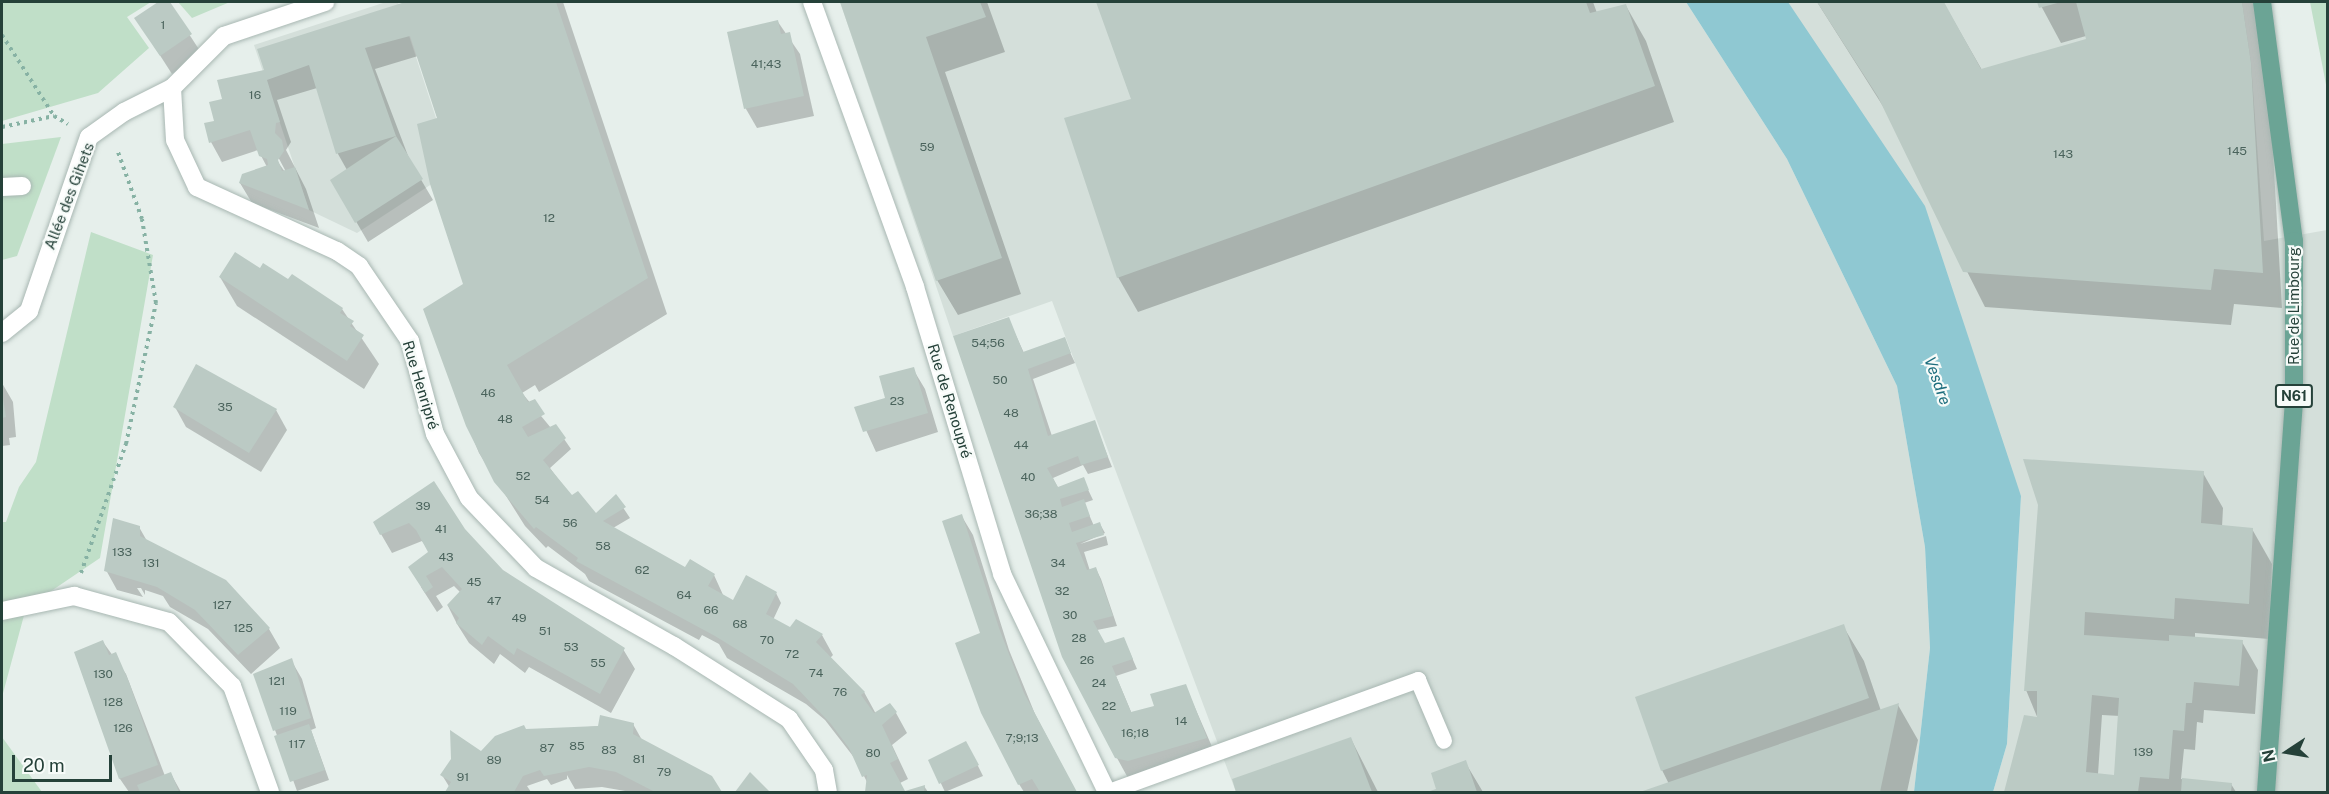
<!DOCTYPE html>
<html>
<head>
<meta charset="utf-8">
<style>
  body { margin:0 }
  #map { position:relative; width:2329px; height:794px; overflow:hidden; background:#e6efeb; font-family:"Public Sans",sans-serif }
  div>[style] { position:absolute }
  [style*='--x'] { left:calc(var(--x)*1px); top:calc(var(--y)*1px); width:calc(var(--w)*1px); rotate:calc(var(--a)*1deg) }
  .built>* { inset:0; background:#d4dfda }
  .green>* { inset:0; background:#c0dfc8 }
  .water>* { inset:0; background:#8fc8d2 }
  .shadow>* { inset:0; background:#0003 }
  .building>* { inset:0; background:#bbcac4 }
  .path>* { height:4px; margin-top:-2px; transform-origin:0; background:repeating-linear-gradient(90deg,#87b2a4 0 3px,transparent 0 7.5px) }
  .roads { filter:drop-shadow(0 0 2px #a8b7b2) drop-shadow(0 0 2px #a8b7b2) }
  .service>* { height:16px; margin:-8px; padding:0 8px; transform-origin:8px; border-radius:8px; background:#fff }
  .minor>* { height:18px; margin:-9px; padding:0 9px; transform-origin:9px; border-radius:9px; background:#fff }
  .primary>* { height:18px; margin:-9px; padding:0 9px; transform-origin:9px; border-radius:9px; background:#6ba495 }
  span { translate:-50% -50%; white-space:nowrap; text-align:center; line-height:1.15; -webkit-text-stroke:4.5px #f7fbf9; paint-order:stroke }
  .number-label { font-size:12px; color:#4a635c }
  .number-label span { -webkit-text-stroke-width:0 }
  .shield-label span { padding:2px 4px; background:#f7fbf9; border:2px solid; border-radius:4px; -webkit-text-stroke-width:0 }
  .shield-label { font-size:14px; color:#254139; font-weight:700 }
  .street-label { font-size:15px; color:#254139 }
  .water-label { font-size:16px; color:#1e6e7e; font-style:italic }
  .frame { position:absolute; inset:0; border:3px solid #254139; pointer-events:none }
  .north { position:absolute; left:2257px; top:722px; width:60px; height:60px; -webkit-text-stroke:4px #f7fbf9; paint-order:stroke; rotate:258deg; font-size:16px; font-weight:700; line-height:24px; text-align:center; color:#254139 }
  .north::after { content:''; display:block; margin:auto; width:21px; height:27px; background:#254139; clip-path:polygon(50% 0,100% 100%,50% 72%,0 100%) }
  .scale { position:absolute; left:12px; top:755px; width:100px; height:27px; box-sizing:border-box; border:3px solid #254139; border-top:0; padding-left:8px; font-size:18px; line-height:21px; white-space:nowrap; color:#254139; -webkit-text-stroke:4px #f7fbf9; paint-order:stroke }
</style>
</head>
<body>
<div id="map">
  <div class="built">
    <div style="clip-path:polygon(386px 2px,398px 2px,453px 170px,357px 233px,309px 210px,254px 45px)"></div>
    <div style="clip-path:polygon(840px 2px,1686px 2px,1787px 159px,1897px 386px,1925px 547px,1930px 648px,1914px 792px,1236px 792px,1052px 301px,953px 336px)"></div>
    <div style="clip-path:polygon(1788px 2px,2242px 2px,2251px 63px,2264px 241px,2327px 230px,2327px 792px,1993px 792px,2007px 744px,2021px 496px)"></div>
  </div>
  <div class="green">
    <div style="clip-path:polygon(2px 2px,151px 2px,127px 17px,149px 48px,98px 93px,2px 121px)"></div>
    <div style="clip-path:polygon(178px 2px,230px 2px,192px 18px)"></div>
    <div style="clip-path:polygon(2310px 2px,2327px 2px,2327px 90px,2323px 69px)"></div>
    <div style="clip-path:polygon(61px 137px,17px 256px,2px 260px,2px 144px)"></div>
    <div style="clip-path:polygon(91px 232px,153px 255px,100px 558px,26px 608px,2px 697px,2px 522px,6px 522px,19px 487px,36px 462px)"></div>
    <div style="clip-path:polygon(2px 737px,42px 792px,2px 792px)"></div>
  </div>
  <div class="water">
    <div style="clip-path:polygon(1686px 2px,1788px 2px,1925px 206px,2021px 496px,2007px 744px,1993px 792px,1914px 792px,1930px 648px,1925px 547px,1897px 386px,1787px 159px)"></div>
  </div>
  <div class="shadow">
    <div style="clip-path:polygon(160px 2px,168px 2px,202px 54px,172px 74px,136px 18px)"></div>
    <div style="clip-path:polygon(evenodd,409px 2px,563px 2px,667px 314px,539px 392px,535px 385px,522px 393px,551px 428px,555px 426px,571px 449px,550px 468px,572px 498px,596px 515px,616px 497px,630px 518px,613px 528px,685px 569px,714px 575px,724px 597px,733px 602px,776px 593px,781px 603px,773px 620px,791px 630px,822px 635px,833px 655px,830px 658px,864px 692px,876px 714px,896px 713px,907px 733px,892px 745px,908px 779px,900px 783px,904px 792px,867px 792px,868px 784px,856px 760px,825px 720px,806px 704px,727px 658px,719px 644px,702px 635px,699px 640px,589px 581px,585px 574px,548px 546px,546px 548px,525px 526px,479px 453px,456px 396px,465px 284px,440px 126px,418px 56px,375px 69px,410px 161px,433px 200px,368px 242px,332px 180px,347px 170px,338px 154px,317px 88px,277px 100px,291px 142px,286px 150px,306px 189px,319px 228px,252px 203px,240px 183px,267px 167px,258px 150px,222px 162px,211px 142px,216px 122px,224px 100px,266px 71px,259px 50px,409px 2px,276px 153px,285px 170px,285px 172px,273px 155px,276px 153px)"></div>
    <div style="clip-path:polygon(842px 2px,987px 2px,1005px 52px,945px 72px,1021px 294px,958px 315px,937px 280px)"></div>
    <div style="clip-path:polygon(1097px 2px,1593px 2px,1597px 13px,1626px 6px,1646px 41px,1674px 122px,1138px 312px,1118px 277px,1132px 100px)"></div>
    <div style="clip-path:polygon(1817px 2px,1943px 2px,1982px 70px,2087px 40px,2086px 36px,2061px 43px,2039px 2px,2256px 2px,2270px 100px,2282px 308px,2234px 304px,2231px 325px,1985px 307px,1886px 111px)"></div>
    <div style="clip-path:polygon(778px 22px,800px 54px,814px 116px,757px 128px,746px 109px,729px 33px)"></div>
    <div style="clip-path:polygon(260px 270px,342px 309px,379px 364px,364px 389px,237px 306px,220px 277px)"></div>
    <div style="clip-path:polygon(1008px 318px,1024px 353px,1064px 339px,1075px 363px,1033px 379px,1052px 436px,1094px 422px,1112px 467px,1088px 474px,1083px 465px,1053px 478px,1058px 488px,1083px 479px,1093px 500px,1084px 503px,1094px 526px,1100px 524px,1105px 533px,1080px 544px,1106px 536px,1108px 545px,1084px 552px,1090px 571px,1096px 569px,1101px 579px,1117px 626px,1097px 630px,1105px 645px,1124px 639px,1137px 669px,1116px 676px,1132px 714px,1156px 707px,1185px 685px,1217px 758px,1128px 778px,1117px 758px)"></div>
    <div style="clip-path:polygon(913px 369px,925px 389px,938px 432px,876px 452px,856px 408px,887px 399px)"></div>
    <div style="clip-path:polygon(2px 383px,13px 402px,16px 437px,9px 438px,10px 445px,2px 446px)"></div>
    <div style="clip-path:polygon(175px 407px,276px 410px,287px 430px,261px 472px,186px 427px)"></div>
    <div style="clip-path:polygon(evenodd,2203px 473px,2223px 508px,2222px 527px,2252px 529px,2272px 564px,2269px 639px,2195px 633px,2195px 638px,2242px 642px,2258px 670px,2255px 714px,2204px 710px,2203px 723px,2197px 722px,2195px 750px,2184px 749px,2181px 779px,2231px 784px,2236px 792px,2006px 792px,2025px 716px,2038px 719px,2026px 690px,2040px 504px,2203px 473px,2102px 715px,2120px 716px,2115px 776px,2098px 774px,2102px 715px)"></div>
    <div style="clip-path:polygon(434px 484px,464px 530px,502px 571px,623px 649px,635px 669px,611px 713px,529px 667px,525px 673px,500px 654px,494px 664px,469px 643px,457px 624px,448px 606px,461px 593px,454px 586px,436px 596px,443px 607px,437px 612px,421px 587px,431px 553px,422px 541px,392px 553px,381px 534px)"></div>
    <div style="clip-path:polygon(961px 515px,973px 535px,1009px 650px,1035px 714px,1076px 792px,1024px 792px,1019px 784px,982px 634px)"></div>
    <div style="clip-path:polygon(139px 527px,147px 541px,225px 581px,269px 629px,280px 648px,251px 674px,208px 629px,170px 607px,163px 596px,145px 590px,145px 595px,141px 588px,137px 588px,143px 597px,117px 590px,106px 570px)"></div>
    <div style="clip-path:polygon(1843px 626px,1864px 661px,1881px 711px,1898px 705px,1918px 740px,1907px 792px,1644px 792px,1669px 784px,1662px 770px)"></div>
    <div style="clip-path:polygon(103px 642px,126px 674px,165px 776px,171px 774px,181px 792px,129px 792px,120px 779px,80px 667px)"></div>
    <div style="clip-path:polygon(291px 660px,302px 679px,316px 728px,311px 730px,329px 780px,297px 791px,275px 730px)"></div>
    <div style="clip-path:polygon(633px 724px,642px 740px,711px 777px,720px 792px,631px 792px,602px 787px,575px 789px,567px 775px,567px 779px,551px 785px,547px 779px,527px 786px,531px 792px,447px 792px,450px 788px,442px 775px,526px 731px)"></div>
    <div style="clip-path:polygon(1351px 739px,1378px 792px,1238px 792px,1233px 780px)"></div>
    <div style="clip-path:polygon(971px 752px,983px 776px,945px 792px,930px 760px)"></div>
    <div style="clip-path:polygon(1465px 762px,1483px 792px,1431px 792px,1438px 790px)"></div>
    <div style="clip-path:polygon(924px 786px,928px 792px,906px 792px)"></div>
  </div>
  <div class="building">
    <div style="clip-path:polygon(158px 2px,170px 2px,192px 34px,160px 56px,134px 18px)"></div>
    <div style="clip-path:polygon(405px 2px,556px 2px,648px 278px,507px 365px,528px 402px,535px 399px,545px 414px,522px 427px,528px 437px,556px 424px,566px 438px,543px 460px,572px 495px,578px 491px,596px 513px,616px 494px,626px 507px,603px 521px,685px 567px,690px 559px,715px 574px,708px 586px,733px 600px,746px 575px,777px 592px,766px 614px,790px 627px,796px 619px,823px 634px,816px 642px,865px 692px,861px 695px,874px 713px,890px 703px,897px 712px,882px 725px,898px 759px,890px 763px,905px 791px,925px 785px,924px 792px,865px 792px,867px 775px,862px 777px,849px 748px,831px 724px,793px 684px,715px 636px,576px 561px,578px 558px,536px 527px,534px 529px,494px 482px,466px 426px,423px 309px,463px 284px,430px 184px,417px 124px,437px 118px,410px 36px,365px 48px,396px 136px,336px 154px,309px 65px,267px 80px,280px 122px,276px 123px,275px 133px,282px 140px,284px 151px,278px 160px,282px 171px,295px 167px,309px 210px,239px 183px,242px 174px,268px 165px,267px 159px,259px 156px,250px 130px,209px 143px,204px 123px,214px 121px,209px 102px,222px 99px,217px 80px,264px 70px,257px 49px)"></div>
    <div style="clip-path:polygon(840px 2px,980px 2px,986px 17px,926px 37px,1002px 258px,936px 281px)"></div>
    <div style="clip-path:polygon(1096px 2px,1586px 2px,1590px 13px,1626px 4px,1655px 86px,1117px 278px,1064px 118px,1131px 99px)"></div>
    <div style="clip-path:polygon(1817px 2px,1944px 2px,1981px 69px,2086px 39px,2076px 2px,2242px 2px,2251px 63px,2263px 273px,2214px 269px,2211px 290px,1963px 272px,1878px 97px)"></div>
    <div style="clip-path:polygon(2037px 2px,2061px 2px,2039px 8px)"></div>
    <div style="clip-path:polygon(778px 20px,781px 34px,790px 32px,804px 96px,744px 109px,727px 32px)"></div>
    <div style="clip-path:polygon(396px 136px,423px 179px,355px 223px,330px 180px)"></div>
    <div style="clip-path:polygon(235px 252px,260px 268px,263px 263px,288px 279px,292px 274px,343px 308px,340px 313px,354px 321px,350px 326px,364px 335px,347px 361px,219px 277px)"></div>
    <div style="clip-path:polygon(1009px 317px,1023px 352px,1065px 337px,1071px 353px,1028px 369px,1048px 436px,1095px 420px,1108px 457px,1081px 465px,1078px 456px,1047px 468px,1058px 487px,1084px 477px,1089px 490px,1060px 499px,1062px 507px,1084px 499px,1090px 516px,1069px 523px,1072px 532px,1100px 522px,1104px 535px,1076px 543px,1087px 570px,1096px 567px,1113px 616px,1093px 621px,1105px 643px,1124px 637px,1133px 659px,1112px 666px,1131px 712px,1154px 706px,1150px 694px,1186px 684px,1207px 738px,1128px 761px,1115px 758px,1062px 657px,953px 336px)"></div>
    <div style="clip-path:polygon(196px 364px,277px 409px,249px 453px,173px 407px)"></div>
    <div style="clip-path:polygon(914px 367px,928px 413px,863px 432px,854px 407px,885px 398px,879px 376px)"></div>
    <div style="clip-path:polygon(2px 392px,6px 417px,2px 418px)"></div>
    <div style="clip-path:polygon(evenodd,2023px 459px,2204px 471px,2201px 523px,2253px 528px,2249px 604px,2175px 598px,2174px 619px,2085px 612px,2084px 635px,2169px 641px,2169px 635px,2243px 640px,2239px 686px,2194px 682px,2192px 703px,2186px 703px,2184px 731px,2173px 730px,2169px 779px,2140px 777px,2138px 792px,2004px 792px,2024px 715px,2037px 717px,2037px 691px,2024px 691px,2038px 505px,2023px 459px,2092px 695px,2119px 698px,2114px 775px,2086px 772px,2092px 695px)"></div>
    <div style="clip-path:polygon(434px 481px,465px 529px,503px 570px,625px 648px,600px 694px,517px 648px,514px 655px,488px 636px,482px 645px,456px 623px,459px 618px,447px 605px,462px 589px,442px 567px,426px 576px,433px 587px,425px 593px,408px 567px,428px 552px,416px 530px,409px 523px,380px 535px,373px 522px)"></div>
    <div style="clip-path:polygon(962px 514px,999px 628px,1024px 693px,1077px 792px,1040px 792px,1032px 779px,1018px 785px,981px 713px,955px 643px,980px 633px,942px 521px)"></div>
    <div style="clip-path:polygon(113px 518px,140px 526px,140px 536px,226px 580px,270px 628px,238px 655px,195px 610px,157px 587px,104px 571px)"></div>
    <div style="clip-path:polygon(1844px 624px,1869px 698px,1661px 771px,1635px 697px)"></div>
    <div style="clip-path:polygon(103px 640px,109px 655px,116px 652px,129px 682px,158px 765px,119px 779px,74px 652px)"></div>
    <div style="clip-path:polygon(292px 658px,311px 718px,273px 731px,253px 674px)"></div>
    <div style="clip-path:polygon(1899px 703px,1880px 792px,1640px 792px)"></div>
    <div style="clip-path:polygon(600px 715px,634px 723px,633px 734px,712px 776px,722px 792px,655px 792px,616px 772px,589px 767px,544px 776px,540px 770px,523px 776px,514px 792px,445px 792px,451px 782px,440px 775px,451px 759px,450px 730px,481px 751px,495px 736px,524px 725px,526px 729px,598px 726px)"></div>
    <div style="clip-path:polygon(309px 724px,325px 770px,290px 782px,274px 736px)"></div>
    <div style="clip-path:polygon(1351px 737px,1372px 792px,1236px 792px,1232px 779px)"></div>
    <div style="clip-path:polygon(966px 741px,979px 765px,939px 784px,928px 760px)"></div>
    <div style="clip-path:polygon(1466px 760px,1477px 792px,1427px 792px,1436px 789px,1431px 773px)"></div>
    <div style="clip-path:polygon(171px 772px,179px 792px,140px 792px,137px 785px)"></div>
    <div style="clip-path:polygon(750px 772px,770px 792px,735px 792px)"></div>
    <div style="clip-path:polygon(2182px 778px,2232px 783px,2231px 792px,2181px 792px)"></div>
  </div>
  <div class="path">
    <div style="--x:2;--y:35;--w:96;--a:57.3"></div>
    <div style="--x:54;--y:116;--w:16;--a:30"></div>
    <div style="--x:2;--y:127;--w:53;--a:-11.9"></div>
    <div style="--x:81;--y:573;--w:137;--a:-70.8"></div>
    <div style="--x:126;--y:444;--w:144;--a:-78"></div>
    <div style="--x:156;--y:303;--w:85;--a:-99.5"></div>
    <div style="--x:142;--y:219;--w:74;--a:-109.7"></div>
  </div>
  <div class="roads">
    <div class="service">
      <div style="--x:1109;--y:792;--w:329;--a:-19.9"></div>
      <div style="--x:1418;--y:680;--w:66;--a:66.9"></div>
    </div>
    <div class="minor">
      <div style="--x:812;--y:2;--w:303;--a:70.1"></div>
      <div style="--x:915;--y:287;--w:300;--a:73.1"></div>
      <div style="--x:1002;--y:574;--w:242;--a:64.3"></div>
      <div style="--x:172;--y:88;--w:52;--a:86.7"></div>
      <div style="--x:175;--y:140;--w:52;--a:64.9"></div>
      <div style="--x:197;--y:187;--w:154;--a:24.6"></div>
      <div style="--x:337;--y:251;--w:27;--a:34"></div>
      <div style="--x:359;--y:266;--w:91;--a:55.8"></div>
      <div style="--x:410;--y:341;--w:96;--a:75"></div>
      <div style="--x:435;--y:434;--w:72;--a:62"></div>
      <div style="--x:469;--y:498;--w:97;--a:46.3"></div>
      <div style="--x:536;--y:568;--w:159;--a:29.5"></div>
      <div style="--x:674;--y:646;--w:136;--a:32.4"></div>
      <div style="--x:789;--y:719;--w:62;--a:55.5"></div>
      <div style="--x:824;--y:770;--w:22;--a:80"></div>
      <div style="--x:2;--y:187;--w:20;--a:-3"></div>
      <div style="--x:2;--y:333;--w:35;--a:-39"></div>
      <div style="--x:29;--y:311;--w:184;--a:-71"></div>
      <div style="--x:89;--y:137;--w:43;--a:-35.5"></div>
      <div style="--x:124;--y:112;--w:54;--a:-26.6"></div>
      <div style="--x:172;--y:88;--w:74;--a:-45"></div>
      <div style="--x:224;--y:36;--w:107;--a:-18.6"></div>
      <div style="--x:2;--y:611;--w:74;--a:-11.8"></div>
      <div style="--x:74;--y:596;--w:98;--a:15.3"></div>
      <div style="--x:169;--y:622;--w:90;--a:45.5"></div>
      <div style="--x:232;--y:686;--w:113;--a:70.3"></div>
    </div>
    <div class="primary">
      <div style="--x:2262;--y:2;--w:241;--a:82.4"></div>
      <div style="--x:2294;--y:241;--w:160;--a:90"></div>
      <div style="--x:2294;--y:401;--w:392;--a:94.1"></div>
    </div>
  </div>
  <div class="number-label">
    <span style="left:163px;top:26px">1</span>
    <span style="left:766px;top:65px">41;43</span>
    <span style="left:255px;top:96px">16</span>
    <span style="left:927px;top:148px">59</span>
    <span style="left:2237px;top:152px">145</span>
    <span style="left:2063px;top:155px">143</span>
    <span style="left:549px;top:219px">12</span>
    <span style="left:988px;top:344px">54;56</span>
    <span style="left:1000px;top:381px">50</span>
    <span style="left:488px;top:394px">46</span>
    <span style="left:897px;top:402px">23</span>
    <span style="left:225px;top:408px">35</span>
    <span style="left:1011px;top:414px">48</span>
    <span style="left:505px;top:420px">48</span>
    <span style="left:1021px;top:446px">44</span>
    <span style="left:523px;top:477px">52</span>
    <span style="left:1028px;top:478px">40</span>
    <span style="left:542px;top:501px">54</span>
    <span style="left:423px;top:507px">39</span>
    <span style="left:1041px;top:515px">36;38</span>
    <span style="left:570px;top:524px">56</span>
    <span style="left:441px;top:530px">41</span>
    <span style="left:603px;top:547px">58</span>
    <span style="left:122px;top:553px">133</span>
    <span style="left:446px;top:558px">43</span>
    <span style="left:151px;top:564px">131</span>
    <span style="left:1058px;top:564px">34</span>
    <span style="left:642px;top:571px">62</span>
    <span style="left:474px;top:583px">45</span>
    <span style="left:1062px;top:592px">32</span>
    <span style="left:684px;top:596px">64</span>
    <span style="left:494px;top:602px">47</span>
    <span style="left:222px;top:606px">127</span>
    <span style="left:711px;top:611px">66</span>
    <span style="left:1070px;top:616px">30</span>
    <span style="left:519px;top:619px">49</span>
    <span style="left:740px;top:625px">68</span>
    <span style="left:243px;top:629px">125</span>
    <span style="left:545px;top:632px">51</span>
    <span style="left:1079px;top:639px">28</span>
    <span style="left:767px;top:641px">70</span>
    <span style="left:571px;top:648px">53</span>
    <span style="left:792px;top:655px">72</span>
    <span style="left:1087px;top:661px">26</span>
    <span style="left:598px;top:664px">55</span>
    <span style="left:816px;top:674px">74</span>
    <span style="left:103px;top:675px">130</span>
    <span style="left:277px;top:682px">121</span>
    <span style="left:1099px;top:684px">24</span>
    <span style="left:840px;top:693px">76</span>
    <span style="left:113px;top:703px">128</span>
    <span style="left:1109px;top:707px">22</span>
    <span style="left:288px;top:712px">119</span>
    <span style="left:1181px;top:722px">14</span>
    <span style="left:123px;top:729px">126</span>
    <span style="left:1135px;top:734px">16;18</span>
    <span style="left:1022px;top:739px">7;9;13</span>
    <span style="left:297px;top:745px">117</span>
    <span style="left:577px;top:747px">85</span>
    <span style="left:547px;top:749px">87</span>
    <span style="left:609px;top:751px">83</span>
    <span style="left:2143px;top:753px">139</span>
    <span style="left:873px;top:754px">80</span>
    <span style="left:639px;top:760px">81</span>
    <span style="left:494px;top:761px">89</span>
    <span style="left:664px;top:773px">79</span>
    <span style="left:463px;top:778px">91</span>
  </div>
  <div class="shield-label">
    <span style="left:2294px;top:396px">N61</span>
  </div>
  <div class="street-label">
    <span style="left:69px;top:196px;rotate:-69deg">Allée des Gihets</span>
    <span style="left:2294px;top:306px;rotate:-90deg">Rue de Limbourg</span>
    <span style="left:421px;top:385px;rotate:73deg">Rue Henripré</span>
    <span style="left:950px;top:401px;rotate:73deg">Rue de Renoupré</span>
  </div>
  <div class="water-label">
    <span style="left:1937px;top:381px;rotate:70deg">Vesdre</span>
  </div>
  <div class="frame"></div>
  <div class="north">N</div>
  <div class="scale">20 m</div>
</div>
</body>
</html>
